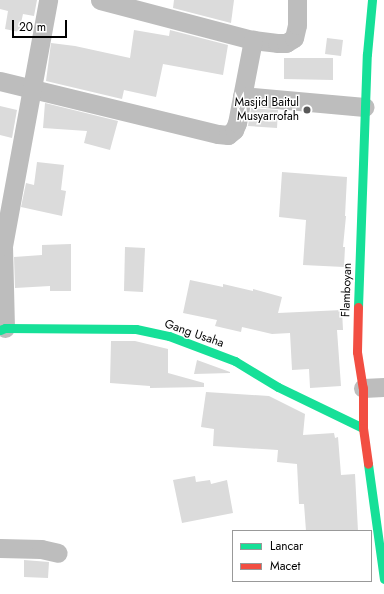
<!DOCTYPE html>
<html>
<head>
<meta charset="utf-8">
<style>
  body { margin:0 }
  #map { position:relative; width:384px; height:594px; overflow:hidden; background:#fff; font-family:Jost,sans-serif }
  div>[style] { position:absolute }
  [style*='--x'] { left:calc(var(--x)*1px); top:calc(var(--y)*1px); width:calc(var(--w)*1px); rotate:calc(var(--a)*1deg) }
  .building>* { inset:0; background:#dbdbdb }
  .street>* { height:19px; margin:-9.5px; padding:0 9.5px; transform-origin:9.5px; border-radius:9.5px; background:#bdbdbd }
  .fast>* { height:9px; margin:-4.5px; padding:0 4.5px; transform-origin:4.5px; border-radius:4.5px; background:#16e098 }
  .jam>* { height:9px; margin:-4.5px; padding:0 4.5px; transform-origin:4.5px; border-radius:4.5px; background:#f24e42 }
  .dots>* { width:11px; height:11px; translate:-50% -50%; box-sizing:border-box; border:2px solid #fff; border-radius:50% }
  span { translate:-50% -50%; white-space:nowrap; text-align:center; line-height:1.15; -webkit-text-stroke:3px #fff; paint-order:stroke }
  .poi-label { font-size:12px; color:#000 }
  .right { translate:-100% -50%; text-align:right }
  .street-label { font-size:12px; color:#000 }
  .legend { position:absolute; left:232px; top:530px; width:140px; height:52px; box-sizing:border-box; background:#fff; border:1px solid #999; margin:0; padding:5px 7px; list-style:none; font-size:12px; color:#000 }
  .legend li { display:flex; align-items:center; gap:8px; height:20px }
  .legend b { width:20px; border:1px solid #999 }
  .scale { position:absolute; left:12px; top:20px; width:55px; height:18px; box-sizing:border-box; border:2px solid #000; border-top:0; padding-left:5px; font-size:12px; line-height:14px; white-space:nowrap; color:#000; -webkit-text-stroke:3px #fff; paint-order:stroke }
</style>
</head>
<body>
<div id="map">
  <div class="building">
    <div style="clip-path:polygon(0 0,37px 0,34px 16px,23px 14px,19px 32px,5px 29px,8px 11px,0 9px)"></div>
    <div style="clip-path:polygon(174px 0,234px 0,231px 23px,173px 8px)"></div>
    <div style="clip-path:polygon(134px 30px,169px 36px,170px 30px,228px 45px,223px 75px,163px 64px,156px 97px,124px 90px,122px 99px,46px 81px,51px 43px,75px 46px,130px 58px)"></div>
    <div style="clip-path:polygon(327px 38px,343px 40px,341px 56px,325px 54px)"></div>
    <div style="clip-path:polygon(284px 58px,333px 58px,333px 80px,284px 79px)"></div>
    <div style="clip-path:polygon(45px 103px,118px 121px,110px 150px,84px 143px,87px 131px,43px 128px)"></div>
    <div style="clip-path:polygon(0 106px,17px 110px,12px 138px,0 135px)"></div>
    <div style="clip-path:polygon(251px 108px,278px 110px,277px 128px,248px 126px)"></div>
    <div style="clip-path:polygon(37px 162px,64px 165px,61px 190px,66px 191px,62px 216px,21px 207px,26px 183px,34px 185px)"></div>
    <div style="clip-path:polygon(282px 172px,347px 177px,345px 216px,346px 216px,343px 247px,345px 247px,344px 267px,303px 265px,306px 220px,279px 217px)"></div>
    <div style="clip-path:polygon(71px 244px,71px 291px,50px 291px,50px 286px,15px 288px,14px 257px,42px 255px,42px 245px)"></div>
    <div style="clip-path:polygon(125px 247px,145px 248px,143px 292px,124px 291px)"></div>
    <div style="clip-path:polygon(190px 280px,223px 287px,223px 284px,253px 291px,253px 289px,282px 297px,278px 313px,342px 310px,343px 330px,337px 330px,341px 386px,310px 388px,309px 369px,292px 370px,290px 333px,272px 334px,242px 327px,241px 332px,215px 326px,217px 320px,183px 313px)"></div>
    <div style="clip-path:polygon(111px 341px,135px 341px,168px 349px,168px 373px,204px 383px,204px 387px,150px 388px,150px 386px,110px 383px)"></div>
    <div style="clip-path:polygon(197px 360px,230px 372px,230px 373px,194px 374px)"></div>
    <div style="clip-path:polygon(206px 392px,269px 396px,305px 414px,303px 435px,334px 433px,335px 438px,338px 437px,341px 475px,355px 474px,358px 531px,306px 531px,304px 504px,299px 504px,297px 464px,277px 462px,278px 450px,213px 446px,214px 429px,201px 427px)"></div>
    <div style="clip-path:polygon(195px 476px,196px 482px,210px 480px,211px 484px,227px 480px,233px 513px,182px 523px,173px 480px)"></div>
    <div style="clip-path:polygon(24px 560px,49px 562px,48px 578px,24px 577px)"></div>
  </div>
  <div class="street">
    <div style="--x:100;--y:0;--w:158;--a:14.7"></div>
    <div style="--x:253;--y:40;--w:24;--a:7"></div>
    <div style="--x:277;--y:43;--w:9;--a:0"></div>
    <div style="--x:286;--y:43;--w:9;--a:-32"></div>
    <div style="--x:294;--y:38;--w:13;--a:-77"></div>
    <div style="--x:297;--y:25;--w:25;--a:-90"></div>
    <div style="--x:0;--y:81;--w:224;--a:13.7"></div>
    <div style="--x:218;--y:134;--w:10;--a:6"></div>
    <div style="--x:228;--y:135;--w:8;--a:-40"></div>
    <div style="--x:234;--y:130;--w:8;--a:-67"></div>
    <div style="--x:237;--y:123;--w:85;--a:-79.1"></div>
    <div style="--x:242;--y:96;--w:123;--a:5.1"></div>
    <div style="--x:5;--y:328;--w:82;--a:-91.4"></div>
    <div style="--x:3;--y:246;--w:250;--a:-79.6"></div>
    <div style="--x:363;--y:388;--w:21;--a:-3"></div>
    <div style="--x:0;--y:548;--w:41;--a:1.4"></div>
    <div style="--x:41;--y:549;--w:17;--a:13"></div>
  </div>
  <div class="fast">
    <div style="--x:358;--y:307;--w:253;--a:-88"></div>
    <div style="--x:367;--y:54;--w:54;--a:-84.7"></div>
    <div style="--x:0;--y:330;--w:5;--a:-22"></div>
    <div style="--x:5;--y:328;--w:131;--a:0.4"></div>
    <div style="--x:136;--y:329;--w:34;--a:12"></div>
    <div style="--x:169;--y:336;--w:71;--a:20.7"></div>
    <div style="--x:235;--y:361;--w:50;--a:31.2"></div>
    <div style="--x:278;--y:387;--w:94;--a:25.8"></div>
    <div style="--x:368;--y:464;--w:116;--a:82.1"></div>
  </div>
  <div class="jam">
    <div style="--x:358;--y:307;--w:45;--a:91.3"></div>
    <div style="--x:357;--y:352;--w:36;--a:81"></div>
    <div style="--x:363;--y:388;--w:40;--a:90"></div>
    <div style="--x:363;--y:428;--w:36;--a:82"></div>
  </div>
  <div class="dots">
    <div style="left:307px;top:110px;background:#595959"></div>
  </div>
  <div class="poi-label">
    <span class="right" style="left:299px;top:110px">Masjid Baitul<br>Musyarrofah</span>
  </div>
  <div class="street-label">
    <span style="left:347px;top:290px;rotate:-88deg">Flamboyan</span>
    <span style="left:194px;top:334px;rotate:19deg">Gang Usaha</span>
  </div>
  <ul class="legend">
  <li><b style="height:5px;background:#16e098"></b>Lancar</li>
  <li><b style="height:5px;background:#f24e42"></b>Macet</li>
  </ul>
  <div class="scale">20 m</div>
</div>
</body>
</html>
